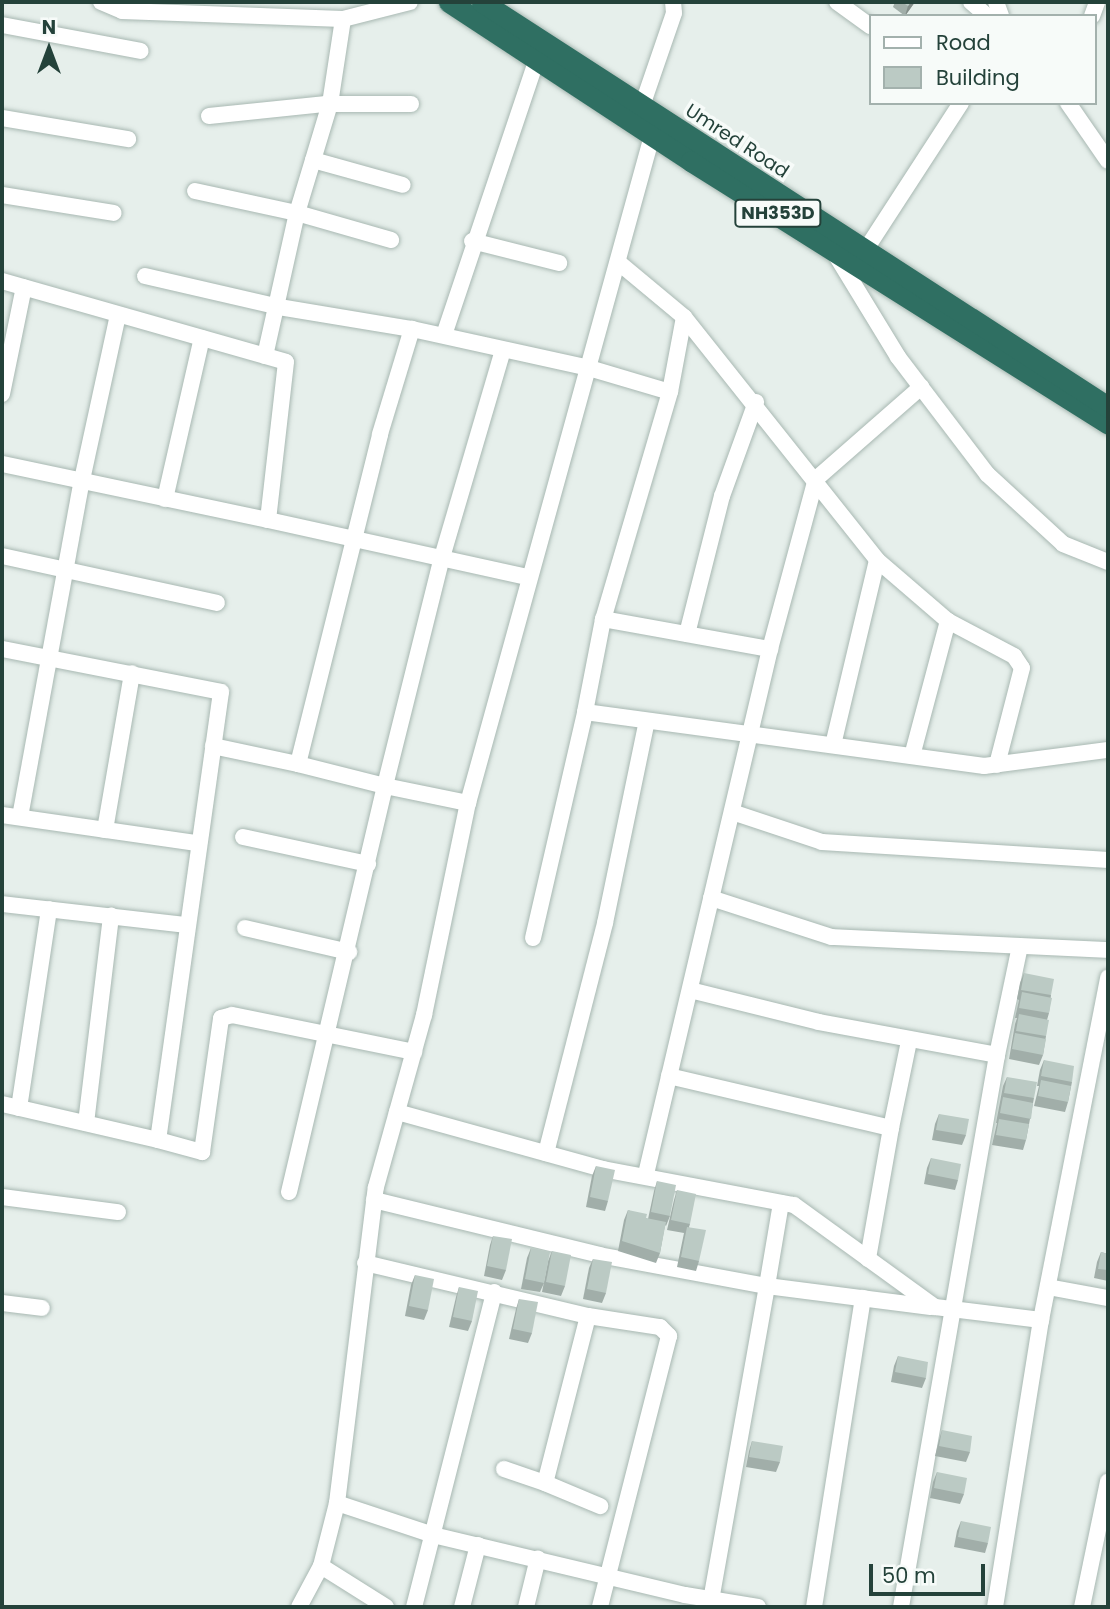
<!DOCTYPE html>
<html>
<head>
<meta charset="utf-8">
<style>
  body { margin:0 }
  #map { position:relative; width:1110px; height:1609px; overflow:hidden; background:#e6efeb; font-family:Poppins,sans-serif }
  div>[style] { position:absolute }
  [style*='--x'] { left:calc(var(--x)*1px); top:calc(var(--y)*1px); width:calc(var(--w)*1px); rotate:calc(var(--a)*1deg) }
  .roads { filter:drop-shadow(0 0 2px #a8b8b2) drop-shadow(0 0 2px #a8b8b2) }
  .street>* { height:16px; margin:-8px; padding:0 8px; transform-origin:8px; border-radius:8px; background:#fff }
  .highway>* { height:21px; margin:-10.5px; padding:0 10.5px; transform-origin:10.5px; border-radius:10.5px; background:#2f6f62 }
  .wall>* { inset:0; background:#a1aea9 }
  .shaded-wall>* { inset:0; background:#838d89 }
  .building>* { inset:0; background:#bbcac4 }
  span { translate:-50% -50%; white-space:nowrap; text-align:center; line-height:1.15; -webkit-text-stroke:7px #f7fbf9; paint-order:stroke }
  .shield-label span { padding:2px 5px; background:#f7fbf9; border:2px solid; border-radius:5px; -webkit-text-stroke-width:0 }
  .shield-label { font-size:18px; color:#24423a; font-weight:700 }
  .street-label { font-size:19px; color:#24423a }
  .frame { position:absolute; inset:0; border:4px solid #24423a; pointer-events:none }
  .legend { position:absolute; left:869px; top:14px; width:228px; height:91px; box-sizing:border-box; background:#f7fbf9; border:2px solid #a3b1ad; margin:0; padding:9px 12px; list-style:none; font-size:21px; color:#24423a }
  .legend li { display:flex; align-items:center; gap:14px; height:35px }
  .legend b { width:35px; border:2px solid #a3b1ad }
  .north { position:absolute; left:14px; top:14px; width:70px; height:70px; -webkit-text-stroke:5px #f7fbf9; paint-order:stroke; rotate:0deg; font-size:19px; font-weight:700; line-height:28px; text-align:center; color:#24423a }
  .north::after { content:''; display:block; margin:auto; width:24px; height:32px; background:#24423a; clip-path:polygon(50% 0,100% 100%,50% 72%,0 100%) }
  .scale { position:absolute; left:869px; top:1564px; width:116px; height:32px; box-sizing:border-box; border:4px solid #24423a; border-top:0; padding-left:9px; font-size:21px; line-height:24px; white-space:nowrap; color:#24423a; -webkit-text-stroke:5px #f7fbf9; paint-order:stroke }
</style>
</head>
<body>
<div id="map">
  <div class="roads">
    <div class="street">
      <div style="--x:101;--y:2;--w:23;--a:23"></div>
      <div style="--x:122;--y:11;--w:221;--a:2.1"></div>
      <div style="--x:343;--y:19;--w:69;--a:-14.2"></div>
      <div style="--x:837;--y:2;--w:41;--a:36"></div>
      <div style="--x:971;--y:2;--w:21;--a:41"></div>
      <div style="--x:996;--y:2;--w:15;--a:70"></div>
      <div style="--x:1092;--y:16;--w:15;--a:-70"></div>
      <div style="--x:2;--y:25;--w:141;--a:10.6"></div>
      <div style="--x:1068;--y:103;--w:70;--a:55.4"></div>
      <div style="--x:642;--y:106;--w:98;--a:-71"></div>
      <div style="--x:674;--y:13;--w:11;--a:-95"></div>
      <div style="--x:209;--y:116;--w:118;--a:-5.9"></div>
      <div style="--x:326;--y:104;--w:85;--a:0"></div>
      <div style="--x:2;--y:118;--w:128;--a:9.5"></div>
      <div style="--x:313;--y:160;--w:93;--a:15.5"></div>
      <div style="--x:195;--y:191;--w:104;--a:12.2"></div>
      <div style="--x:297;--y:213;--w:98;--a:16"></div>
      <div style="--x:2;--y:195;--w:113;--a:9.1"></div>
      <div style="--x:472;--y:241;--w:90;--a:14.2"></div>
      <div style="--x:834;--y:252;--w:123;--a:58.6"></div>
      <div style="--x:898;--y:357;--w:147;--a:52.7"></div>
      <div style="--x:987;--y:474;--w:103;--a:42.6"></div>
      <div style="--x:1063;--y:544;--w:48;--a:21.8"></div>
      <div style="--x:861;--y:257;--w:184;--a:-57"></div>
      <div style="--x:618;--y:262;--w:86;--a:39.8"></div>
      <div style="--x:684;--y:317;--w:310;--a:51.5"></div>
      <div style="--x:877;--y:560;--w:94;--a:40.7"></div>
      <div style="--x:145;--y:276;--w:138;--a:13"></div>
      <div style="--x:279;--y:307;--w:135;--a:9.4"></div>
      <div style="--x:2;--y:281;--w:295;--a:15.9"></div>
      <div style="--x:286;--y:362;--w:159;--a:96.5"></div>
      <div style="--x:268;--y:520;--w:272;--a:-168.1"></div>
      <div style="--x:684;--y:317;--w:76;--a:100.6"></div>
      <div style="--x:670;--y:392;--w:237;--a:106.4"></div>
      <div style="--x:603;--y:619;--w:170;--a:10.2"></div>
      <div style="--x:770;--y:649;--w:176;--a:-74.9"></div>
      <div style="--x:816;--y:479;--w:140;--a:-41.2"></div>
      <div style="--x:444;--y:335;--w:291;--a:-71.4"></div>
      <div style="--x:503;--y:350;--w:216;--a:106.4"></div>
      <div style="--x:442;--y:557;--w:236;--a:104"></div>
      <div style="--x:385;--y:786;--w:85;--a:11.6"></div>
      <div style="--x:468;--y:803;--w:692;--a:-74.58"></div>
      <div style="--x:265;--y:356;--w:147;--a:-77.4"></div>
      <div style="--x:297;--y:213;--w:114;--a:-73.2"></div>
      <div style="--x:330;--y:104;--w:86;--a:-81.3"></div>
      <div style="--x:2;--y:394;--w:109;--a:-78.4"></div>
      <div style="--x:165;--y:499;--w:165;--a:-77.1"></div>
      <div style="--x:268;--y:520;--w:266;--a:12.4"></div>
      <div style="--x:2;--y:556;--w:220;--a:12.3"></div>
      <div style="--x:687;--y:634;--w:142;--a:-75.8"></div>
      <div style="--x:722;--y:496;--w:100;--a:-70.1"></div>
      <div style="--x:2;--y:649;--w:223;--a:11.1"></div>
      <div style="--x:221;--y:692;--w:452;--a:98"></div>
      <div style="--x:158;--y:1140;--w:160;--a:-167"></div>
      <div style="--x:585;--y:712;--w:95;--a:-79"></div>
      <div style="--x:833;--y:745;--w:190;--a:-76.6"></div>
      <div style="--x:213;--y:746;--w:87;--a:12"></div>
      <div style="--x:912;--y:756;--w:140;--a:-75.1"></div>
      <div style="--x:948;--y:621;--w:75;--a:27.9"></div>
      <div style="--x:1014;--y:656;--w:14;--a:56"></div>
      <div style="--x:1022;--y:668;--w:100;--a:104.5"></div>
      <div style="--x:732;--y:812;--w:95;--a:18.4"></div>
      <div style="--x:822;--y:842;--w:287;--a:3.6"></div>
      <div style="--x:2;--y:815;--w:197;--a:8.2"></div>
      <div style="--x:20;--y:817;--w:343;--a:-79.6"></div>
      <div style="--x:82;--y:480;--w:169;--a:-77.7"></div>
      <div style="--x:105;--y:830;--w:159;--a:-80.2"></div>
      <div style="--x:243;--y:837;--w:128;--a:12.2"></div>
      <div style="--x:711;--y:898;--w:127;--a:17.9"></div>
      <div style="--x:832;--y:937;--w:276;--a:2.7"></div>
      <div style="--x:2;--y:904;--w:185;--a:6.5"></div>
      <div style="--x:245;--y:928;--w:107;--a:13"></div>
      <div style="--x:533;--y:938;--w:232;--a:-77"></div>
      <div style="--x:585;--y:712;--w:403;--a:7.7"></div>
      <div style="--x:984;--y:766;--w:125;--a:-7.4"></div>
      <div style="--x:690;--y:990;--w:133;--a:13.9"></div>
      <div style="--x:819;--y:1022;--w:181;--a:10.5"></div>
      <div style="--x:669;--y:1076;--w:228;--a:13.2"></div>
      <div style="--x:891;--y:1128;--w:133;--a:100"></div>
      <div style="--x:19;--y:1108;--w:201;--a:-81.4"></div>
      <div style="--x:397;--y:1112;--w:214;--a:15.5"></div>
      <div style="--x:603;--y:1169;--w:194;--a:10.7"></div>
      <div style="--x:794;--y:1205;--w:174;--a:35.9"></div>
      <div style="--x:935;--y:1307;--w:107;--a:7"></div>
      <div style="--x:86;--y:1123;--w:209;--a:-83.1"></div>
      <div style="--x:891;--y:1128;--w:89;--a:-78.3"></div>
      <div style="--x:158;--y:1140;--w:46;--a:15.3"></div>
      <div style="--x:202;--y:1152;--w:135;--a:-81.9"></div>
      <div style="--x:221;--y:1018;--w:11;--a:-15"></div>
      <div style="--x:232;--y:1015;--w:186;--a:11.5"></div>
      <div style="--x:546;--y:1153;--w:237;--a:-75.6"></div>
      <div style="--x:605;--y:923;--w:206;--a:-78.3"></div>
      <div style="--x:646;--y:1174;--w:539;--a:-76.71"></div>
      <div style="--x:289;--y:1192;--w:417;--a:-76.7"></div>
      <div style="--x:385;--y:786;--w:90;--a:-165.8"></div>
      <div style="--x:298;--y:764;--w:340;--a:-76"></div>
      <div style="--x:380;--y:434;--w:110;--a:-73.1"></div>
      <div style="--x:412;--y:329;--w:181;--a:12.4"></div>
      <div style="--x:589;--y:368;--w:84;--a:16.5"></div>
      <div style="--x:2;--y:1197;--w:117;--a:7.4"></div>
      <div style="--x:374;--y:1200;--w:232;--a:13.7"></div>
      <div style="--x:599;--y:1255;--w:171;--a:10.5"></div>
      <div style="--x:767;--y:1286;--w:319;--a:100.1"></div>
      <div style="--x:781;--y:1203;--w:84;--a:99.6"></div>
      <div style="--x:767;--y:1286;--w:165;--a:7.3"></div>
      <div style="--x:365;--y:1263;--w:229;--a:13.4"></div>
      <div style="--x:588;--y:1316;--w:73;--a:8.7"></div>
      <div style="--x:660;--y:1327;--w:13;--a:45"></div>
      <div style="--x:669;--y:1336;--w:280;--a:104.3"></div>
      <div style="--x:1048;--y:1287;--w:61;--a:10.4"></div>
      <div style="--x:2;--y:1303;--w:40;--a:7.1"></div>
      <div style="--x:588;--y:1316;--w:172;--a:104.4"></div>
      <div style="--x:545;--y:1483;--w:60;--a:22.7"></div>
      <div style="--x:504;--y:1469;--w:43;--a:18.9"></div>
      <div style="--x:337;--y:1503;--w:101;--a:18.4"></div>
      <div style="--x:433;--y:1535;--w:259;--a:13.4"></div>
      <div style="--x:685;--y:1595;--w:74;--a:9.3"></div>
      <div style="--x:321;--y:1566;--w:77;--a:32.2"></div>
      <div style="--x:299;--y:1607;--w:47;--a:-61.8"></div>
      <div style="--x:321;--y:1566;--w:65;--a:-75.7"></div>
      <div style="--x:337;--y:1503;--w:318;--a:-83"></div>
      <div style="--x:376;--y:1187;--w:179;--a:-74.4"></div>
      <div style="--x:424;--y:1015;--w:217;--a:-78.3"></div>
      <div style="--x:414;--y:1607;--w:325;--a:-75.7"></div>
      <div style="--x:462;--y:1607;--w:64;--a:-75.5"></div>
      <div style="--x:526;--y:1607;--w:50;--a:-76.2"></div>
      <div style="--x:814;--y:1607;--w:313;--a:-81"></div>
      <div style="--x:901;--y:1607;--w:560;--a:-80.13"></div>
      <div style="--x:997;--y:1055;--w:111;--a:-78.1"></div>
      <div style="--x:995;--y:1607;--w:291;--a:-80.9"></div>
      <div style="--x:1041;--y:1320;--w:349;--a:-78.9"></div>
      <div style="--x:1082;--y:1607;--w:128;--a:-78.3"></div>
    </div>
    <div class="highway">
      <div style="--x:449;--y:2;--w:290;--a:33.3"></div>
      <div style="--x:691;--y:161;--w:493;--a:32.2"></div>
      <div style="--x:482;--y:2;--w:746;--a:32.9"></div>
    </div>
  </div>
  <div class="wall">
    <div style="clip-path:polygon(895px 2px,915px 2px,905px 16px,893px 7px)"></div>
    <div style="clip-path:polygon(1024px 973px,1051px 995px,1049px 1013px,1047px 1020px,1046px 1036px,1043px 1055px,1039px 1065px,1009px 1059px,1015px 1024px,1017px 1018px,1015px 1018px,1019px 1000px,1017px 999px,1020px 983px)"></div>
    <div style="clip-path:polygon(1044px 1060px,1072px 1082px,1068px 1102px,1065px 1112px,1034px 1106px,1039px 1086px,1037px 1086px,1040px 1070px)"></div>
    <div style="clip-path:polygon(1007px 1077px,1034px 1098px,1026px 1140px,1023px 1150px,992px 1145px,997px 1123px,996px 1123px,1003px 1086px)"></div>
    <div style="clip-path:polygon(939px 1114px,966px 1135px,962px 1145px,932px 1140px,935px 1124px)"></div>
    <div style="clip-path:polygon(931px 1158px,958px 1180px,955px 1190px,924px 1184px,927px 1168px)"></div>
    <div style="clip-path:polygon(596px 1166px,608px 1201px,605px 1211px,586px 1207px,592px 1176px)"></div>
    <div style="clip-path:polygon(657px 1181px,670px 1216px,666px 1226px,665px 1225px,660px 1253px,656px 1263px,618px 1251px,624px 1220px,628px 1210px,648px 1219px,654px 1191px)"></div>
    <div style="clip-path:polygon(677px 1190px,690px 1224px,689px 1227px,699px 1261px,696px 1271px,677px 1267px,684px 1233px,667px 1230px,674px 1200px)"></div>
    <div style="clip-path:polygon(493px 1236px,506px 1270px,502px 1280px,484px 1276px,490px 1245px)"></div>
    <div style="clip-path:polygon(531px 1248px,544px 1283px,540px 1292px,521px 1289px,527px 1258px)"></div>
    <div style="clip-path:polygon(552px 1251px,565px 1286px,561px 1296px,542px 1292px,548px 1261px)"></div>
    <div style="clip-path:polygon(1101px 1252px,1108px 1254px,1108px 1281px,1094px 1278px,1097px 1262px)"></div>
    <div style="clip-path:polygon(593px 1259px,606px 1293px,602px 1303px,583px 1299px,589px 1268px)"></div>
    <div style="clip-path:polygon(415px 1275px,428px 1310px,424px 1320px,405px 1316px,411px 1285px)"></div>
    <div style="clip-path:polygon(459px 1287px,472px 1321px,468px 1331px,449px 1327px,456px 1297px)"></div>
    <div style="clip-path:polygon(519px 1299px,532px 1333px,528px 1343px,509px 1339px,516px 1309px)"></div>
    <div style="clip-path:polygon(898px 1356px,926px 1378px,922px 1388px,891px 1382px,894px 1366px)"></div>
    <div style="clip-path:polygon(942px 1430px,970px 1452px,966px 1462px,935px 1456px,939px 1440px)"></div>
    <div style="clip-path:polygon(752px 1441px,780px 1462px,776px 1472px,746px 1467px,749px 1451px)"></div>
    <div style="clip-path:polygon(937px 1472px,964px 1494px,960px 1504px,930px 1498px,933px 1482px)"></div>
    <div style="clip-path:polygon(961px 1521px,988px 1543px,985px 1553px,954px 1547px,957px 1531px)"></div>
  </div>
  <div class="shaded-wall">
    <div style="clip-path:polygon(911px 2px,915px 2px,905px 16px,908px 6px)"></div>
  </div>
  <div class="building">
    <div style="clip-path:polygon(902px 2px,911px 2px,908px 6px)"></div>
    <div style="clip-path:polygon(1024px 973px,1054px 979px,1051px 995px,1021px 990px)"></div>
    <div style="clip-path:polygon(1022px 992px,1052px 998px,1049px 1013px,1019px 1008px)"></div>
    <div style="clip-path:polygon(1019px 1014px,1049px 1020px,1046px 1036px,1016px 1031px)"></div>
    <div style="clip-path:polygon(1015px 1033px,1046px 1039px,1043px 1055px,1012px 1049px)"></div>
    <div style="clip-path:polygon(1044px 1060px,1074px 1066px,1072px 1082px,1041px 1076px)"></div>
    <div style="clip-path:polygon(1007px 1077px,1037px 1082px,1034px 1098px,1004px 1093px)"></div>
    <div style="clip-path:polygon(1041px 1080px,1071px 1086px,1068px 1102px,1038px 1096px)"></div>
    <div style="clip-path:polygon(1003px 1097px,1033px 1103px,1031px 1119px,1000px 1113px)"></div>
    <div style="clip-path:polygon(939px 1114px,969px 1119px,966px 1135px,936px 1130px)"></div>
    <div style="clip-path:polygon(999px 1119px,1029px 1124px,1026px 1140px,996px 1135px)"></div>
    <div style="clip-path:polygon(931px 1158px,961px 1164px,958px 1180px,928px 1174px)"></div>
    <div style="clip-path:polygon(596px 1166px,615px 1170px,608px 1201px,590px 1197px)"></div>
    <div style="clip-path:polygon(657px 1181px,676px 1185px,670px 1216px,651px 1212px)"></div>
    <div style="clip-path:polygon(677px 1190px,696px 1194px,690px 1224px,671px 1220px)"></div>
    <div style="clip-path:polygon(628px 1210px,647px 1214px,646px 1218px,666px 1222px,660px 1253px,622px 1241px)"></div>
    <div style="clip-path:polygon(687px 1227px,706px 1230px,699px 1261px,681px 1257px)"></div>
    <div style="clip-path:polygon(493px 1236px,512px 1239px,506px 1270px,487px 1266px)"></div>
    <div style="clip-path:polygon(531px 1248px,550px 1252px,544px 1283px,525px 1279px)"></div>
    <div style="clip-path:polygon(552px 1251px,571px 1255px,565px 1286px,546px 1282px)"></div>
    <div style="clip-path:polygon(1101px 1252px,1108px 1254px,1108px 1270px,1098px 1269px)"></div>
    <div style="clip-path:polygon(593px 1259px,612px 1262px,606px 1293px,587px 1289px)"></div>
    <div style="clip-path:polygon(415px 1275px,434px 1279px,428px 1310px,409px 1306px)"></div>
    <div style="clip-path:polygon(459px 1287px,478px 1291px,472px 1321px,453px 1317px)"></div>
    <div style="clip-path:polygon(519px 1299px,538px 1302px,532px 1333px,513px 1329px)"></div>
    <div style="clip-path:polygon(898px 1356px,928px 1362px,926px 1378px,895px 1372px)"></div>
    <div style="clip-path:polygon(942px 1430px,972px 1436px,970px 1452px,939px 1446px)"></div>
    <div style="clip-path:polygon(752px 1441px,783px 1446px,780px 1462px,749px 1457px)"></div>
    <div style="clip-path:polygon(937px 1472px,967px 1478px,964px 1494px,934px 1488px)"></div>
    <div style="clip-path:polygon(961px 1521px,991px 1527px,988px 1543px,958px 1537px)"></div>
  </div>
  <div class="shield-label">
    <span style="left:778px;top:213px">NH353D</span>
  </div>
  <div class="street-label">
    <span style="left:737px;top:141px;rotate:33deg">Umred Road</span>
  </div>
  <div class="frame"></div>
  <ul class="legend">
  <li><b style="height:9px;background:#fff"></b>Road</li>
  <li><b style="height:19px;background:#bbcac4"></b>Building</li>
  </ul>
  <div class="north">N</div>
  <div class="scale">50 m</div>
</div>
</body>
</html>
